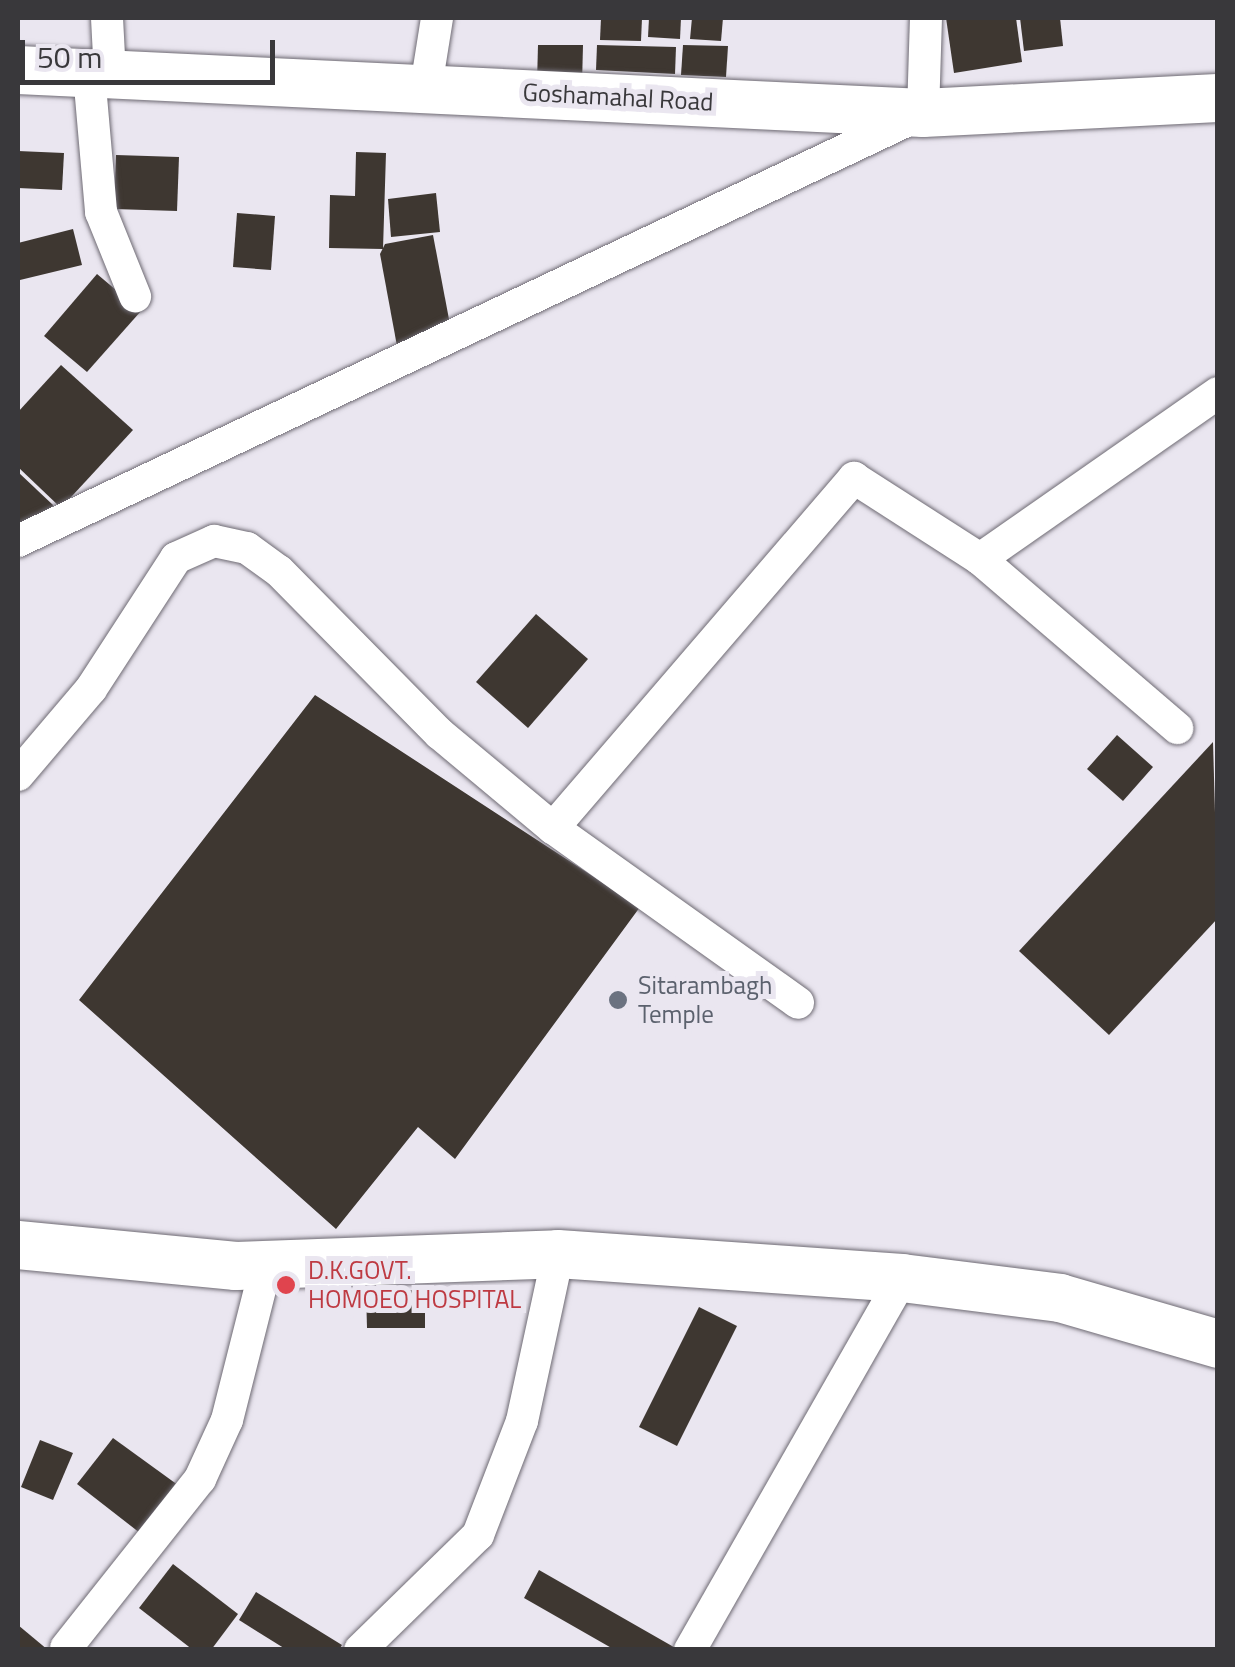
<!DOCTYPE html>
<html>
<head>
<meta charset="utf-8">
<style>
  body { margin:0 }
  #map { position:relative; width:1235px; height:1667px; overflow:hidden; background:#eae6f0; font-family:"Titillium Web",sans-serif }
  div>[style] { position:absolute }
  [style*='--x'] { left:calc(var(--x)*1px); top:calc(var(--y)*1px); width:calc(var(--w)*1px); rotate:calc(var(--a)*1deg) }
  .building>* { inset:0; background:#3e3731 }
  .roads { filter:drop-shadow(0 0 2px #6e6a73) drop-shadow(0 0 2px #6e6a73) }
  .street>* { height:32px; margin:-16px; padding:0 16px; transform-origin:16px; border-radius:16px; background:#fff }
  .secondary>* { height:48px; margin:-24px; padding:0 24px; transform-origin:24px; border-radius:24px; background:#fff }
  .dots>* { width:28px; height:28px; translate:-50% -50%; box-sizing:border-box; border:5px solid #eae6f0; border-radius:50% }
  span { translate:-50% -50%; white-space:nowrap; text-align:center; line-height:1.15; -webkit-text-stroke:10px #eae6f0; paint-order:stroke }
  .street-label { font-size:25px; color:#39383b }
  .worship-label { font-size:25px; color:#5b616d }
  .left { translate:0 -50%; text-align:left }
  .health-label { font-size:25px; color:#be3a42 }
  .frame { position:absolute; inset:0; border:20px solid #39383b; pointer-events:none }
  .scale { position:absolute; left:20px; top:40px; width:255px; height:45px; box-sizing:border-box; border:5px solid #39383b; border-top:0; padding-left:12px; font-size:30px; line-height:35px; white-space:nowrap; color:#39383b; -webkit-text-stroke:8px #eae6f0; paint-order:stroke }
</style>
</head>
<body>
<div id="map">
  <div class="building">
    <div style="clip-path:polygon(601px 18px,642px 18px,641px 41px,600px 40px)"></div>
    <div style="clip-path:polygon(649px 18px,681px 18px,680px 39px,648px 37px)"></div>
    <div style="clip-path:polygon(692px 18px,723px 18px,721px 41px,690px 39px)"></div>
    <div style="clip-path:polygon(946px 18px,1016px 18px,1022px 62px,954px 73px)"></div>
    <div style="clip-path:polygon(1020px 18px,1060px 18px,1063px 46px,1024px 51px)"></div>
    <div style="clip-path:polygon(538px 45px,583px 45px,582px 84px,537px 83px)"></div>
    <div style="clip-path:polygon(597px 45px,676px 47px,675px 74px,596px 70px)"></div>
    <div style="clip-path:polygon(683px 45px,728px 46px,726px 77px,681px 75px)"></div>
    <div style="clip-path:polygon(18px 151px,64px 153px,62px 190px,18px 188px)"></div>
    <div style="clip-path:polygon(356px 152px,386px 153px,383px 249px,329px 248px,330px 195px,355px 196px)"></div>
    <div style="clip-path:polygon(116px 155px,179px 157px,177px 211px,114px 209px)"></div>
    <div style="clip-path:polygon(436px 193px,440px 232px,391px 237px,388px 199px)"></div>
    <div style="clip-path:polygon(237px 213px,275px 216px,271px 270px,233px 267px)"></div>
    <div style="clip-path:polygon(73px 229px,82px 265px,20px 280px,18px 243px)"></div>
    <div style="clip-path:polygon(433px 235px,452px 335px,397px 346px,380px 254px,385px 244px)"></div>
    <div style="clip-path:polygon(97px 274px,141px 311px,87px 372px,44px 336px)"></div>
    <div style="clip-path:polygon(61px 365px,133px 430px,61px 508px,18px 467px,18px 412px)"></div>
    <div style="clip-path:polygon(18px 472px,53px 505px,49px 519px,18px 531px)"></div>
    <div style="clip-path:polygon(536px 614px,588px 659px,528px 728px,476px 682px)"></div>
    <div style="clip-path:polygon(315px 695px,640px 907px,455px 1159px,418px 1127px,336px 1229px,79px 1000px)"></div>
    <div style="clip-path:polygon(1117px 735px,1153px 767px,1123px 801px,1087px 769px)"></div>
    <div style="clip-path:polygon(1213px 742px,1218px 918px,1109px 1035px,1019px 951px)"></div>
    <div style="clip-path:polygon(425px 1290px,425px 1328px,367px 1328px,366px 1291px)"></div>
    <div style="clip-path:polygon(699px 1307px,737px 1326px,677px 1446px,639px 1427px)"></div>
    <div style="clip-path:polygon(113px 1438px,182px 1488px,149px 1540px,77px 1484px)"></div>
    <div style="clip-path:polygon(40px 1440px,73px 1453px,53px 1500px,21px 1487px)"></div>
    <div style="clip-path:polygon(173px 1564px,238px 1614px,211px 1650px,193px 1650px,139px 1608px)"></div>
    <div style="clip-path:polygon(539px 1570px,679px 1650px,615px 1650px,524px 1598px)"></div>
    <div style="clip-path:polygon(256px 1592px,342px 1645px,339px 1650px,287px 1650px,239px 1620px)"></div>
    <div style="clip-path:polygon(18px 1625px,48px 1650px,18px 1650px)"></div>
  </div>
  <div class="roads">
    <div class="street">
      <div style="--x:107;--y:18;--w:57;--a:87"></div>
      <div style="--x:89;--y:74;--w:139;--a:85"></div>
      <div style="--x:101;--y:212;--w:91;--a:68"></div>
      <div style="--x:426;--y:87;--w:70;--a:-80.9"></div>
      <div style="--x:18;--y:541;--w:1001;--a:-25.31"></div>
      <div style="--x:923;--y:113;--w:95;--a:-88.2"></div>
      <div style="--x:980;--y:559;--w:290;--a:-34.9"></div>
      <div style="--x:18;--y:775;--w:113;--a:-49.7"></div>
      <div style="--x:91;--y:689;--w:156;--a:-57"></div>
      <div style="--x:176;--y:558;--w:42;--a:-24.1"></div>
      <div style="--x:214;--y:541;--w:34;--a:12"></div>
      <div style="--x:247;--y:548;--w:39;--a:36"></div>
      <div style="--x:279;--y:571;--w:229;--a:45.4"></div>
      <div style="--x:440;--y:734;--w:147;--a:39.8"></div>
      <div style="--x:553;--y:828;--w:462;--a:-49.3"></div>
      <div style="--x:854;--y:478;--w:150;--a:32.7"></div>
      <div style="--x:980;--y:559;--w:260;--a:40.6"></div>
      <div style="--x:553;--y:828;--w:301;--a:35.5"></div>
      <div style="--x:66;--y:1648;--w:216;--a:-51.6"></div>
      <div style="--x:200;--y:1479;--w:65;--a:-65.4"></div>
      <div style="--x:227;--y:1420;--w:159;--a:-75.8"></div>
      <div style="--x:360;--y:1650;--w:165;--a:-44.3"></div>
      <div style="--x:478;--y:1535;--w:122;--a:-68.9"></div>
      <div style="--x:522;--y:1421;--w:171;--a:-77.8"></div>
      <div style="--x:690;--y:1650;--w:428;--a:-60.3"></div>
    </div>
    <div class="secondary">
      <div style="--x:18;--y:70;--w:906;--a:2.72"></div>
      <div style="--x:923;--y:113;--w:295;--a:-2.9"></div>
      <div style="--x:18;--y:1245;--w:219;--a:5.5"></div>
      <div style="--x:236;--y:1266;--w:322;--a:-2.1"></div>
      <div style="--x:558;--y:1254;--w:345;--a:4"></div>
      <div style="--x:902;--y:1278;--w:159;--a:7.2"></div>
      <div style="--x:1060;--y:1298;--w:165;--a:16.2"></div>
    </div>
  </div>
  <div class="dots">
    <div style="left:618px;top:1000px;background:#6b7280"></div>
    <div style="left:286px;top:1285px;background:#e0444e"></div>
  </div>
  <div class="street-label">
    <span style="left:618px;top:97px;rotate:3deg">Goshamahal Road</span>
  </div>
  <div class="worship-label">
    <span class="left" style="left:638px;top:1000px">Sitarambagh<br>Temple</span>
  </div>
  <div class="health-label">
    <span class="left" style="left:308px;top:1285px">D.K.GOVT.<br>HOMOEO HOSPITAL</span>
  </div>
  <div class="frame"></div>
  <div class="scale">50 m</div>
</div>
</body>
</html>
